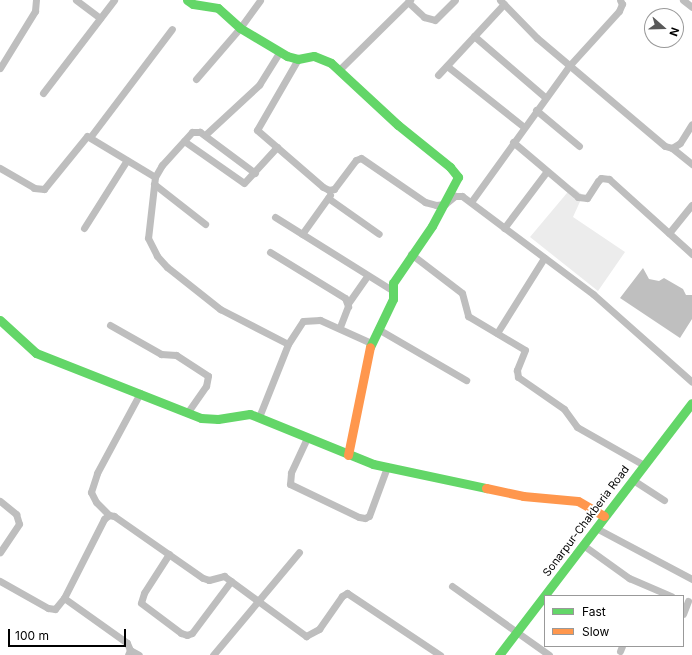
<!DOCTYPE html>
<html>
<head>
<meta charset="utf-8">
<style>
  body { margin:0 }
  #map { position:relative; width:692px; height:655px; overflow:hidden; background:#fff; font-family:Inter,sans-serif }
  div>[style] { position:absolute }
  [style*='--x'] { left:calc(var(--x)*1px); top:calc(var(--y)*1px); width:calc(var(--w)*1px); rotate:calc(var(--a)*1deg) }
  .green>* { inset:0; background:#ececec }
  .water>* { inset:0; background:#bfbfbf }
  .street>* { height:7px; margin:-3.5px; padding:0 3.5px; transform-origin:3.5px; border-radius:3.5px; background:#bebebe }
  .fast>* { height:9px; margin:-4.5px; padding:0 4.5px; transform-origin:4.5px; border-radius:4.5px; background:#63d668 }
  .slow>* { height:9px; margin:-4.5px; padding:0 4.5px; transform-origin:4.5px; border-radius:4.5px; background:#ff974d }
  span { translate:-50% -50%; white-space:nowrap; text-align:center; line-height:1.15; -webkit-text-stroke:4px #fff; paint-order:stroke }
  .street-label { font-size:11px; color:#000 }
  .legend { position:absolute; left:544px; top:595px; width:140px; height:52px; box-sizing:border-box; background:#fff; border:1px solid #999; margin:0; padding:5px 7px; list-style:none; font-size:12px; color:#000 }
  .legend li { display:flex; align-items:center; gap:8px; height:20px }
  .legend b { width:20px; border:1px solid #999 }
  .north { position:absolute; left:644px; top:8px; width:40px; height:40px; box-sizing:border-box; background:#fff; border:1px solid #999; border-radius:50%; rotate:110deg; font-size:11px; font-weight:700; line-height:16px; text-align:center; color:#000 }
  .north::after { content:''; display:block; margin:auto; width:14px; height:18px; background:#595959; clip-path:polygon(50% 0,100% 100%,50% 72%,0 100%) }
  .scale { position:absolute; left:8px; top:629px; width:118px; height:18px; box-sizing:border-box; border:2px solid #000; border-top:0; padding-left:5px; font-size:12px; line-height:14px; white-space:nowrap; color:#000; -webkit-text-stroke:3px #fff; paint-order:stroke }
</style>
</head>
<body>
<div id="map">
  <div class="green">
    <div style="clip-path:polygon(572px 187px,583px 195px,573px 217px,625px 252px,598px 291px,530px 237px)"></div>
  </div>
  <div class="water">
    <div style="clip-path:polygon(643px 268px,649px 279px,659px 281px,664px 278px,683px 289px,686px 295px,692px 295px,692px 319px,680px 338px,620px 298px)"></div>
  </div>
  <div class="street">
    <div style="--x:76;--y:0;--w:30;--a:37"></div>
    <div style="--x:500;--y:0;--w:53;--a:45.8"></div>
    <div style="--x:537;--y:38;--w:167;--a:40.2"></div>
    <div style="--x:665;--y:146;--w:7;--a:16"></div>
    <div style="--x:672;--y:148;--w:9;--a:-32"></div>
    <div style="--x:680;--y:143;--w:22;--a:-58"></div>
    <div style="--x:683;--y:0;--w:11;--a:38"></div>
    <div style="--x:408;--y:2;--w:22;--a:43"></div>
    <div style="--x:424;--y:17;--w:11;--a:15"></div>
    <div style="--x:435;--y:20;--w:28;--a:-45"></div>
    <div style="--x:474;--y:36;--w:94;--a:40.7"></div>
    <div style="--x:298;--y:59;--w:82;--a:120"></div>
    <div style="--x:257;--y:130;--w:87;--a:40.8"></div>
    <div style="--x:323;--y:187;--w:7;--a:27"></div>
    <div style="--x:329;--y:190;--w:5;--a:-11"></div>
    <div style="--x:334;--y:189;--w:36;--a:-53"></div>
    <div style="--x:356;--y:160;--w:5;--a:-22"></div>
    <div style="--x:361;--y:158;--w:78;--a:34.5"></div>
    <div style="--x:425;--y:202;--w:11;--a:15"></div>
    <div style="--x:436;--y:205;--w:9;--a:-6"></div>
    <div style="--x:445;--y:204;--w:13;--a:-39"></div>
    <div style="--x:455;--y:196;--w:7;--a:0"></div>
    <div style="--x:462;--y:196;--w:164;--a:36.8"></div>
    <div style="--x:593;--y:294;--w:132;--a:41.6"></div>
    <div style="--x:447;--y:66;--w:98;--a:38.4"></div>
    <div style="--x:0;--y:68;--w:67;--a:-58.4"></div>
    <div style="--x:35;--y:11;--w:11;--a:-85"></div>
    <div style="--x:339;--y:70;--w:100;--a:-44.6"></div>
    <div style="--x:438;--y:75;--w:97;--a:-47.1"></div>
    <div style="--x:196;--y:79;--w:67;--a:-49.2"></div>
    <div style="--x:240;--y:28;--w:34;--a:-54"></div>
    <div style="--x:43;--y:93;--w:117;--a:-52.6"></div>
    <div style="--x:536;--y:110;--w:56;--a:39.9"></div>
    <div style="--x:205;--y:135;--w:74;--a:-42.8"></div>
    <div style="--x:259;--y:85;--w:39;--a:-58"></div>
    <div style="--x:91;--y:136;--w:134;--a:-52.9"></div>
    <div style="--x:184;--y:141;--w:73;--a:35"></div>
    <div style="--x:244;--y:183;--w:49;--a:-47.5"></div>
    <div style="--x:513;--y:142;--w:85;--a:40.2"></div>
    <div style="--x:578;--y:197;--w:9;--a:6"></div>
    <div style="--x:587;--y:198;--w:20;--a:-57"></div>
    <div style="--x:598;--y:181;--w:4;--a:-45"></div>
    <div style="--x:601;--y:178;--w:8;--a:7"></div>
    <div style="--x:609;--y:179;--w:112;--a:42.1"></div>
    <div style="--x:672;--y:148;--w:26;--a:39"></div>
    <div style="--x:0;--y:168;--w:39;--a:30"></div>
    <div style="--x:34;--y:188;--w:10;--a:6"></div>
    <div style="--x:44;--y:189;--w:68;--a:-50.9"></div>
    <div style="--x:87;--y:136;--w:79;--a:31.1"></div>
    <div style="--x:255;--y:173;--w:69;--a:-143.3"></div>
    <div style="--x:200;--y:132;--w:8;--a:180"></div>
    <div style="--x:192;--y:132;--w:45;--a:132.3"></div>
    <div style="--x:162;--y:165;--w:14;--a:120"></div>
    <div style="--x:155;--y:177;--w:61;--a:96.5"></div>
    <div style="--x:148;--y:238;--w:20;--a:63"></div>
    <div style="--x:157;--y:256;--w:15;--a:48"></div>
    <div style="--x:167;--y:267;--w:68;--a:38.4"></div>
    <div style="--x:220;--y:309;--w:76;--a:27.2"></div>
    <div style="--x:154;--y:184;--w:65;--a:38.1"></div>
    <div style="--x:328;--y:198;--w:62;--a:35.2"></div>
    <div style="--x:471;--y:202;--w:168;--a:-54.2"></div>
    <div style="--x:569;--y:66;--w:74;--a:-47.7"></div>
    <div style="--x:619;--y:11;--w:8;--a:-67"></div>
    <div style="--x:622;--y:4;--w:4;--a:-117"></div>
    <div style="--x:275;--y:217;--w:138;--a:32"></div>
    <div style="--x:84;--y:228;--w:80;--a:-57.7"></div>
    <div style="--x:504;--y:228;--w:71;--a:-53"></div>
    <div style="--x:669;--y:233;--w:36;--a:-51"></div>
    <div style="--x:302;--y:234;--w:48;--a:-54.3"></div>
    <div style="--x:270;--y:252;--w:88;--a:31.5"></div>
    <div style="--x:345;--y:298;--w:9;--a:69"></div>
    <div style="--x:348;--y:306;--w:22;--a:111"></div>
    <div style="--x:411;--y:254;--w:64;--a:37.4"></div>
    <div style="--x:462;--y:293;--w:24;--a:75"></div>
    <div style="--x:468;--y:316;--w:66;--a:30.8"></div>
    <div style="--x:525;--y:350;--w:22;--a:112"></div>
    <div style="--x:517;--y:370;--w:7;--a:82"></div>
    <div style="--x:518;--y:377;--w:56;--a:34.8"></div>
    <div style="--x:564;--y:409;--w:22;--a:54"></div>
    <div style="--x:577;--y:427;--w:77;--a:29.6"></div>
    <div style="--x:349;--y:302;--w:32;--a:-55"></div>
    <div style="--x:110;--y:325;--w:59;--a:29.6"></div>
    <div style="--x:161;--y:354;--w:15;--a:4"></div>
    <div style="--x:176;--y:355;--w:38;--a:33"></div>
    <div style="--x:208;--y:376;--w:10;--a:101"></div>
    <div style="--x:206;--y:386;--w:32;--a:125"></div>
    <div style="--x:378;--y:329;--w:102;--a:30.1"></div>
    <div style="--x:497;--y:333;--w:89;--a:-57.9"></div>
    <div style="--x:259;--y:417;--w:79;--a:-68.3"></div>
    <div style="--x:288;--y:344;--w:27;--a:-57"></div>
    <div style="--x:303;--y:321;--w:17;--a:-3"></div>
    <div style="--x:320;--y:320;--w:56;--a:24.3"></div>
    <div style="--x:307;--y:438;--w:38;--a:115"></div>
    <div style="--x:291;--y:473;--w:11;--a:95"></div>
    <div style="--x:290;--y:484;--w:76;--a:25.6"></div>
    <div style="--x:359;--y:517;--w:6;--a:9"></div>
    <div style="--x:365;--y:518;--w:4;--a:-27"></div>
    <div style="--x:369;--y:516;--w:52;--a:-69.8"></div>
    <div style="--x:633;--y:480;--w:37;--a:33"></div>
    <div style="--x:0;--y:501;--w:21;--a:39"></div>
    <div style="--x:16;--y:514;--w:10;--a:73"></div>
    <div style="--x:19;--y:524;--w:34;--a:124"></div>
    <div style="--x:109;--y:515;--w:18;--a:-135"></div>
    <div style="--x:96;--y:502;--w:11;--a:-117"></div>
    <div style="--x:91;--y:492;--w:20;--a:-72"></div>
    <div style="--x:97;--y:473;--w:91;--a:-61.7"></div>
    <div style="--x:596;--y:528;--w:109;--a:28"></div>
    <div style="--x:583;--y:545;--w:57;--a:35.7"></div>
    <div style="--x:629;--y:578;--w:46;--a:23.2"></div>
    <div style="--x:169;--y:554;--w:46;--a:122.7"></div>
    <div style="--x:144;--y:593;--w:10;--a:107"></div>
    <div style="--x:141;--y:603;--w:50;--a:36.9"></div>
    <div style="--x:181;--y:633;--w:6;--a:18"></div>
    <div style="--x:187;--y:635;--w:5;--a:-22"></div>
    <div style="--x:192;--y:633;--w:65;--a:-53.1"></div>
    <div style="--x:0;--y:581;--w:55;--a:29.4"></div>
    <div style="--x:48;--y:608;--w:7;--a:8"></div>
    <div style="--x:55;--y:609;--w:14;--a:-51"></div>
    <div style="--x:64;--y:598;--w:89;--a:-63.1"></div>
    <div style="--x:104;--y:519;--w:6;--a:-39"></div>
    <div style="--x:109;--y:515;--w:5;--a:11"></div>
    <div style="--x:114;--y:516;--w:108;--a:34.9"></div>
    <div style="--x:203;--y:578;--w:6;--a:18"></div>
    <div style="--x:209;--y:580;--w:16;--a:-15"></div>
    <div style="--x:224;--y:576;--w:102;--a:36.2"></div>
    <div style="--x:306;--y:636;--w:15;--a:-28"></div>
    <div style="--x:319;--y:629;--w:40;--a:-55.1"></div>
    <div style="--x:342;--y:596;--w:6;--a:-31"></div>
    <div style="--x:347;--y:593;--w:112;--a:33.7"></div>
    <div style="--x:452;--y:586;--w:119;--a:35.4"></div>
    <div style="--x:64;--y:598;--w:77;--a:35.5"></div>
    <div style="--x:127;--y:643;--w:8;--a:67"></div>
    <div style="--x:130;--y:650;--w:5;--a:112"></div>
    <div style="--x:683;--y:614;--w:14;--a:-69"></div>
    <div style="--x:130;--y:650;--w:10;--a:29"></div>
    <div style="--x:620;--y:651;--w:5;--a:-68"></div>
    <div style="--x:213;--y:655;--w:134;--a:-50.1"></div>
  </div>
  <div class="fast">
    <div style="--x:187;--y:0;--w:7;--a:34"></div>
    <div style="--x:193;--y:4;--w:25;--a:9"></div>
    <div style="--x:218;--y:8;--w:30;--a:42"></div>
    <div style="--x:240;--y:28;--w:55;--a:30.8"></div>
    <div style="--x:287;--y:56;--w:11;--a:15"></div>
    <div style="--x:298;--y:59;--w:16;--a:-11"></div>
    <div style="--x:314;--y:56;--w:18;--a:22"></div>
    <div style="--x:331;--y:63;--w:91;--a:42.8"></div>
    <div style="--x:398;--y:125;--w:67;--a:38.9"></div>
    <div style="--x:450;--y:167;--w:13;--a:51"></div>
    <div style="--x:458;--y:177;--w:55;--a:118"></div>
    <div style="--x:432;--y:226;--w:69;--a:124.4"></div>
    <div style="--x:393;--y:283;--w:16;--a:90"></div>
    <div style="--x:393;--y:299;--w:53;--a:115.6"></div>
    <div style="--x:0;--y:320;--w:49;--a:42.5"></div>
    <div style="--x:36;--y:353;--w:177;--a:21.5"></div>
    <div style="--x:201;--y:418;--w:17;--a:3"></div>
    <div style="--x:218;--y:419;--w:32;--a:-9"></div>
    <div style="--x:250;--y:414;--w:133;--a:22.1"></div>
    <div style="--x:373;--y:464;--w:116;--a:12"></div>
    <div style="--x:499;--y:655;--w:317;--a:-52.6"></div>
  </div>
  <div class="slow">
    <div style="--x:348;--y:455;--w:110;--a:-78.5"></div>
    <div style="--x:486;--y:488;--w:38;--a:12"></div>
    <div style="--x:523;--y:496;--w:55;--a:5.2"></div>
    <div style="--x:578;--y:501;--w:30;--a:30"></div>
  </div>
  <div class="street-label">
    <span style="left:586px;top:521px;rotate:-53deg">Sonarpur-Chakberia Road</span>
  </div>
  <ul class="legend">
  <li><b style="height:5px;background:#63d668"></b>Fast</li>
  <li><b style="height:5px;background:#ff974d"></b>Slow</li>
  </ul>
  <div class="north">N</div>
  <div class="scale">100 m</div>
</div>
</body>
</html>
